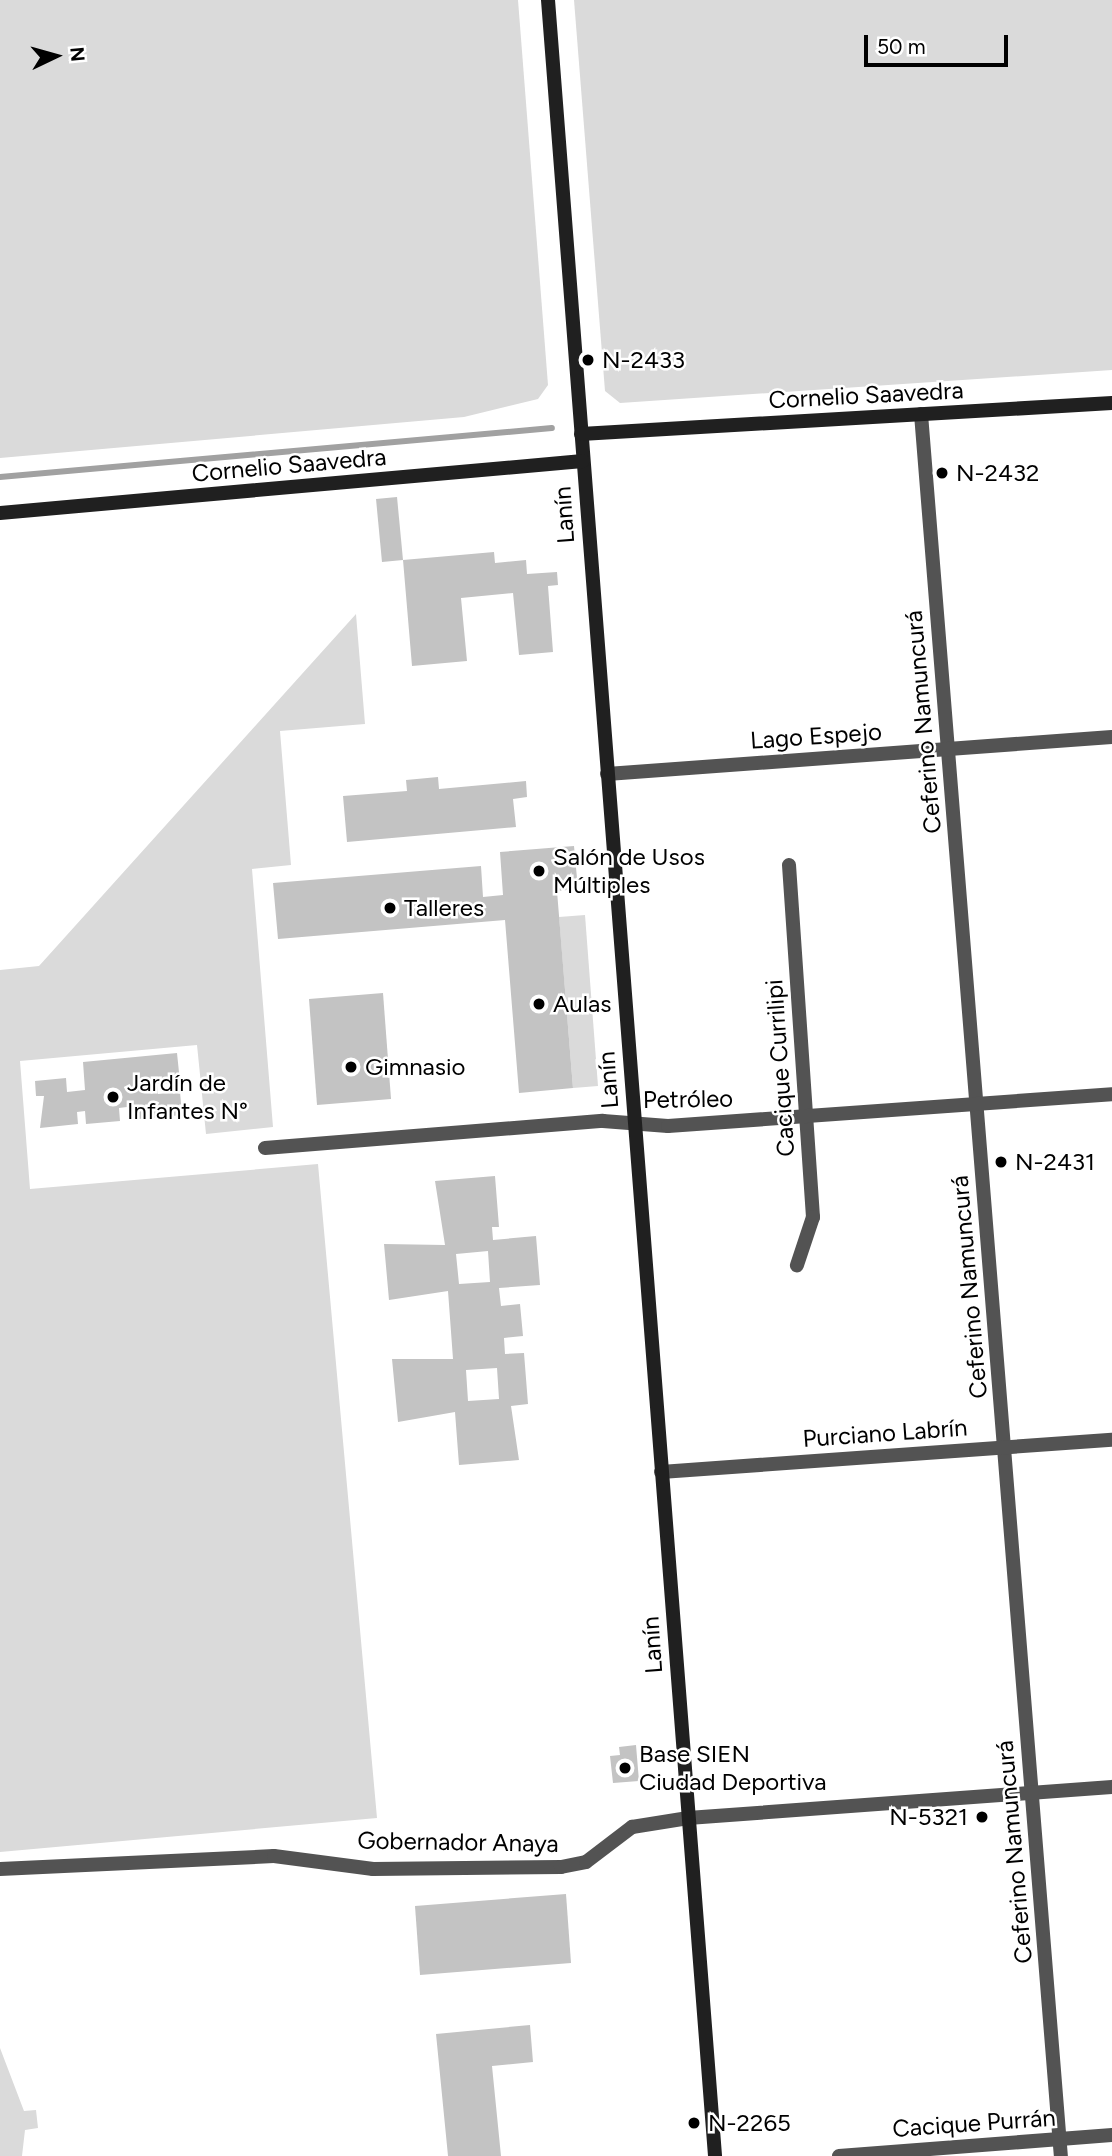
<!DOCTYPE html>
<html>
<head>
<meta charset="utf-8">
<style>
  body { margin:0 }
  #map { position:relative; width:1112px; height:2156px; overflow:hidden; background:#fff; font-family:Figtree,sans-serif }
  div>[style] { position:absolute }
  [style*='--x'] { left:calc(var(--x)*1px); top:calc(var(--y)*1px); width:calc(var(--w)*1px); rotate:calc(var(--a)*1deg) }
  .green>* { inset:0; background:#dadada }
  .stream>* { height:6px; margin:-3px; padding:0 3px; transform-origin:3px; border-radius:3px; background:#a1a1a1 }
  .building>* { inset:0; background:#c3c3c3 }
  .minor>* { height:14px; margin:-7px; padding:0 7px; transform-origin:7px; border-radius:7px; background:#535353 }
  .tertiary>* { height:14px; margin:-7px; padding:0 7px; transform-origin:7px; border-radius:7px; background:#535353 }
  .secondary>* { height:14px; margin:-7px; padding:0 7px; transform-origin:7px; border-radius:7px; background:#202020 }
  .dots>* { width:19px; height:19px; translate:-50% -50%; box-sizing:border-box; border:4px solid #fff; border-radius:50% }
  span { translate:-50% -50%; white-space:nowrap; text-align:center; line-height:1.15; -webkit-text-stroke:5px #fff; paint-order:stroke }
  .poi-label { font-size:24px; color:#000 }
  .left { translate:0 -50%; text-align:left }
  .right { translate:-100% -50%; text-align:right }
  .street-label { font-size:24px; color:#000 }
  .north { position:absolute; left:21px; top:21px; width:70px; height:70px; -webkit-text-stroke:5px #fff; paint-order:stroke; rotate:85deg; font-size:19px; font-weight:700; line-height:28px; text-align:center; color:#000 }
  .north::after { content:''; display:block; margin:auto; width:24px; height:32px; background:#000; clip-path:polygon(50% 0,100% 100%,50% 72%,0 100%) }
  .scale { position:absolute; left:864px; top:35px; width:144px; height:32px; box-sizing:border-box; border:4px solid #000; border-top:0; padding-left:9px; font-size:21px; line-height:24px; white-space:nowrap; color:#000; -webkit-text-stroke:5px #fff; paint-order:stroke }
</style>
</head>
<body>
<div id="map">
  <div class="green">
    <div style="clip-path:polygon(0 0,518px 0,548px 385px,538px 399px,464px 417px,0 458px)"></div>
    <div style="clip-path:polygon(574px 0,1112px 0,1112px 370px,620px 403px,605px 391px)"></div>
    <div style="clip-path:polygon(356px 614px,365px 724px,280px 731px,291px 865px,252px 869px,273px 1127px,206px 1134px,197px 1045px,20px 1061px,30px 1189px,318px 1164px,377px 1818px,0 1852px,0 970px,39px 966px)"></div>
    <div style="clip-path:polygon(585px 915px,598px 1086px,573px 1088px,559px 917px)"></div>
    <div style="clip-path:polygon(0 2048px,24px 2111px,36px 2110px,38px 2128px,25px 2130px,22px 2156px,0 2156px)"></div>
  </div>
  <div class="stream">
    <div style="--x:0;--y:477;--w:554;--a:-5.07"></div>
  </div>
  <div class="building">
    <div style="clip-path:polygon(397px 497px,403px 560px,382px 562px,376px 499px)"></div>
    <div style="clip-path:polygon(494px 552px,495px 563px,526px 560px,527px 574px,557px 572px,558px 585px,548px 586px,553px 652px,519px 655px,513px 593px,461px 598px,467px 661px,412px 666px,403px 560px)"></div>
    <div style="clip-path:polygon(438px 777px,439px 789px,526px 781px,527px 797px,513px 799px,516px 827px,347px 842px,343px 796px,407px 791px,406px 780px)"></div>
    <div style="clip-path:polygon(574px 846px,578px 889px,557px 891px,573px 1088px,519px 1093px,505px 920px,278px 939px,273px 883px,481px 866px,483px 897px,503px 895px,500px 852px)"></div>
    <div style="clip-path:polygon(383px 993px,391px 1099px,317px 1105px,309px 999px)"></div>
    <div style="clip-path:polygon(177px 1053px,180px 1082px,157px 1084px,158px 1094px,180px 1092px,182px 1115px,128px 1120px,127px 1107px,119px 1108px,120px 1121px,86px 1124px,85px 1111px,77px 1112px,78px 1124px,40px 1128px,44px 1096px,36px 1096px,35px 1081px,66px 1078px,67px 1092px,85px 1090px,83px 1062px)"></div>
    <div style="clip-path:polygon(evenodd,495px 1176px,499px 1227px,492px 1227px,493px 1240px,536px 1236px,540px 1285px,499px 1288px,501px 1306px,520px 1304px,523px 1336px,504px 1338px,505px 1354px,524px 1353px,528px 1404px,511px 1406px,519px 1460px,459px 1465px,455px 1412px,398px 1422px,392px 1359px,453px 1359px,448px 1291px,389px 1300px,384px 1244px,445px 1245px,435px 1181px,495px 1176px,488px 1251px,490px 1282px,459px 1284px,456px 1254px,488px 1251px,495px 1176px,497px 1368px,499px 1399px,468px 1401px,466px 1370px,497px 1368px)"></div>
    <div style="clip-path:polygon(636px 1745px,639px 1781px,613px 1783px,610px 1756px,620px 1755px,619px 1747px)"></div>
    <div style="clip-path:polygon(566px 1894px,571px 1963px,420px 1975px,415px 1906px)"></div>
    <div style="clip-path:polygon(530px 2025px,533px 2062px,492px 2066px,501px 2156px,448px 2156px,436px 2034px)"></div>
  </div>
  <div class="minor">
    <div style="--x:921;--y:414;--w:1748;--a:85.41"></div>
    <div style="--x:607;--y:774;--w:506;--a:-4.19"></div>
    <div style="--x:789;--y:865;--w:353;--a:86.1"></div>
    <div style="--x:813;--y:1217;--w:51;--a:108.4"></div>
    <div style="--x:265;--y:1148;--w:339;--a:-4.6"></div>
    <div style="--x:603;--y:1121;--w:65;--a:4.4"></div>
    <div style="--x:668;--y:1126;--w:445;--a:-4.1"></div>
    <div style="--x:661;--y:1472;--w:452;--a:-4.1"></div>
    <div style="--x:0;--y:1869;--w:274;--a:-2.7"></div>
    <div style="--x:274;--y:1856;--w:100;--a:7.5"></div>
    <div style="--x:373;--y:1869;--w:188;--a:-0.6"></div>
    <div style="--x:561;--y:1867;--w:25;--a:-11"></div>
    <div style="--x:586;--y:1862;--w:58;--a:-37.3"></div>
    <div style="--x:632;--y:1827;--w:57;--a:-9.1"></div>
    <div style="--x:839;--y:2156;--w:274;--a:-4.4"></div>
  </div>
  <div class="tertiary">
    <div style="--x:688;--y:1818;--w:425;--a:-4.2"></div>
  </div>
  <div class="secondary">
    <div style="--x:548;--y:0;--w:2162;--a:85.57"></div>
    <div style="--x:581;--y:434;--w:532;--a:-3.34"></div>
    <div style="--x:0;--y:513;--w:585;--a:-5.1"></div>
  </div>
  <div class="dots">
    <div style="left:588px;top:360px;background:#000"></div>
    <div style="left:942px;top:473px;background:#000"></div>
    <div style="left:539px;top:871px;background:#000"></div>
    <div style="left:390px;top:908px;background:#000"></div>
    <div style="left:539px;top:1004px;background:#000"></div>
    <div style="left:351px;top:1067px;background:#000"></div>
    <div style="left:113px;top:1097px;background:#000"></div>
    <div style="left:1001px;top:1162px;background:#000"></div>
    <div style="left:625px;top:1768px;background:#000"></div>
    <div style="left:982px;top:1817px;background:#000"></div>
    <div style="left:694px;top:2123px;background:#000"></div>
  </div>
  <div class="poi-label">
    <span class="left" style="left:602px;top:360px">N-2433</span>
    <span class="left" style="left:956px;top:473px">N-2432</span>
    <span class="left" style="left:553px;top:871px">Salón de Usos<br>Múltiples</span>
    <span class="left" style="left:404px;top:908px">Talleres</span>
    <span class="left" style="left:553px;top:1004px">Aulas</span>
    <span class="left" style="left:365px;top:1067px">Gimnasio</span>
    <span class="left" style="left:127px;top:1097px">Jardín de<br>Infantes N°</span>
    <span class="left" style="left:1015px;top:1162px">N-2431</span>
    <span class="left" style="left:639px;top:1768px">Base SIEN<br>Ciudad Deportiva</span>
    <span class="right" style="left:968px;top:1817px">N-5321</span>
    <span class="left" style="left:708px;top:2123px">N-2265</span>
  </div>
  <div class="street-label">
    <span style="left:866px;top:395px;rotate:-3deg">Cornelio Saavedra</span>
    <span style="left:289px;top:465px;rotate:-5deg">Cornelio Saavedra</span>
    <span style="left:564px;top:515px;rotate:-94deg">Lanín</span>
    <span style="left:923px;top:722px;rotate:-95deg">Ceferino Namuncurá</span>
    <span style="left:816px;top:736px;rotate:-4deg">Lago Espejo</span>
    <span style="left:780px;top:1068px;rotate:-94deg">Cacique Currilipi</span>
    <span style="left:608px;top:1080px;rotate:-94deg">Lanín</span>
    <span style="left:688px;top:1099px;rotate:-1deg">Petróleo</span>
    <span style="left:969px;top:1287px;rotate:-95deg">Ceferino Namuncurá</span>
    <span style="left:885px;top:1433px;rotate:-4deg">Purciano Labrín</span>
    <span style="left:652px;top:1645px;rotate:-94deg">Lanín</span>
    <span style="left:458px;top:1842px;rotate:1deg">Gobernador Anaya</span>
    <span style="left:1014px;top:1852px;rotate:-95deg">Ceferino Namuncurá</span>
    <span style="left:974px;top:2123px;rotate:-4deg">Cacique Purrán</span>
  </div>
  <div class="north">N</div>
  <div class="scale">50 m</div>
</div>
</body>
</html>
